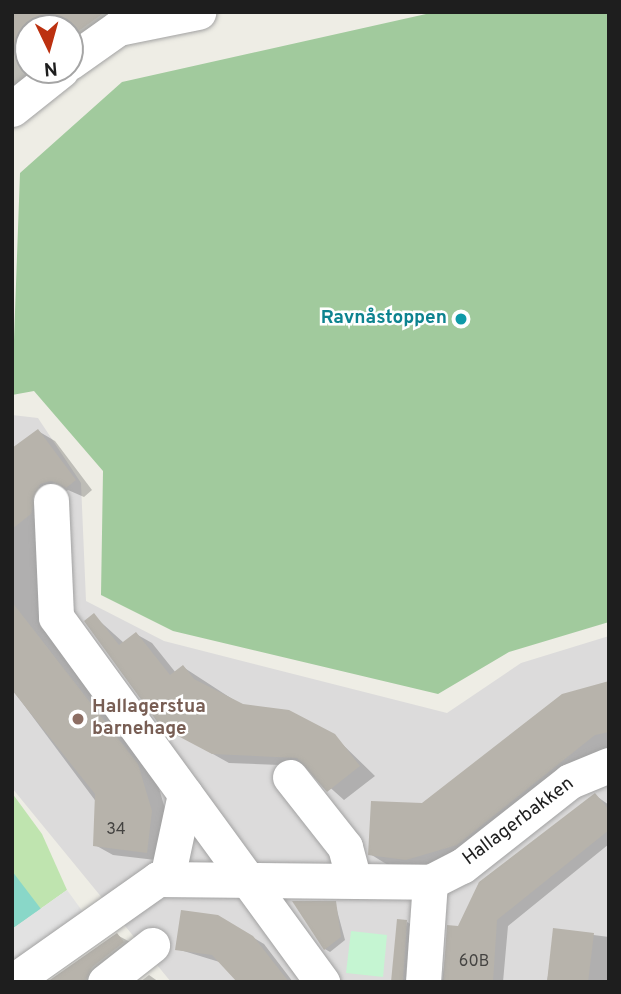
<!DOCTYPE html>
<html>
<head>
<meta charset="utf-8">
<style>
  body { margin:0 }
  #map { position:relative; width:621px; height:994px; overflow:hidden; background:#eeede5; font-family:Overpass,sans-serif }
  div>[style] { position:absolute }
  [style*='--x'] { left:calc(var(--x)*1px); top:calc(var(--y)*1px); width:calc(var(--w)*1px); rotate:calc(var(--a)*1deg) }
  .residential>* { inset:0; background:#dcdbdb }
  .grass>* { inset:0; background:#bfe4af }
  .forest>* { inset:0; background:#a1ca9d }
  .park>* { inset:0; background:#c5f5d2 }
  .pitch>* { inset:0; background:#89d7c8 }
  .parking>* { inset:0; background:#e2e2e2 }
  .shadow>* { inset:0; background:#0003 }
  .building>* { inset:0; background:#b7b3ab }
  .roads { filter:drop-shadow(0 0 2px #a2a2a2) drop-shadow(0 0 2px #a2a2a2) }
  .minor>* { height:35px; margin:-17.5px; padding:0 17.5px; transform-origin:17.5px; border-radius:17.5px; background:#fff }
  .dots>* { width:19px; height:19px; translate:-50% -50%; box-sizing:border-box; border:4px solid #fff; border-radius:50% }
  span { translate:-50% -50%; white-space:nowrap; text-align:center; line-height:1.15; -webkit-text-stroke:5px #fff; paint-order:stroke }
  .number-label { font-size:16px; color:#444341 }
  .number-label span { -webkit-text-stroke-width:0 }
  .culture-label { font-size:19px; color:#0d838f; font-weight:700 }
  .right { translate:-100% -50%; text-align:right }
  .education-label { font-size:19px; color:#785e54; font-weight:700 }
  .left { translate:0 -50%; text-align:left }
  .street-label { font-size:19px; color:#1e1e1e }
  .frame { position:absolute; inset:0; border:14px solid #1e1e1e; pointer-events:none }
  .north { position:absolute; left:14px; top:14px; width:70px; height:70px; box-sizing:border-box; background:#fff; border:2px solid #a5a5a5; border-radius:50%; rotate:175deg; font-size:19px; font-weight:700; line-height:28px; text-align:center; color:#1e1e1e }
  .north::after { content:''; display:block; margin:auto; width:24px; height:32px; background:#bc3110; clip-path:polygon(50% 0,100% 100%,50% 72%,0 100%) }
</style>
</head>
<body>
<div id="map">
  <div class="residential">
    <div style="clip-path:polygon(12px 415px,38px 418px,81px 483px,86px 601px,164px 641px,447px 713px,521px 663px,609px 636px,609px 982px,171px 982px,12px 788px)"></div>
  </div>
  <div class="grass">
    <div style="clip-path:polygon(12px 793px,42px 834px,67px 890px,12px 929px)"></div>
  </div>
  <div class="forest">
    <div style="clip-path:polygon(435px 12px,609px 12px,609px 622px,509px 652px,438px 694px,173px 631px,101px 595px,103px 471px,34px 391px,12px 395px,20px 173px,122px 82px)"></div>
  </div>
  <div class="park">
    <div style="clip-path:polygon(351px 931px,387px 935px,383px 977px,346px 973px)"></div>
  </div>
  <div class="pitch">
    <div style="clip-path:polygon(12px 871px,41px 909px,12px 929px)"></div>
  </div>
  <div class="parking">
    <div style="clip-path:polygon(67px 890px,83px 912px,12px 964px,12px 929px)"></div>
  </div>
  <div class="shadow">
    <div style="clip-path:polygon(12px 12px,133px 12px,70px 67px,70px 28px,28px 28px,28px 70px,66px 70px,12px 118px)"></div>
    <div style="clip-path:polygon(38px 431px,55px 441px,92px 490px,84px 497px,68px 490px,50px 502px,42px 622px,155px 775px,169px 822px,164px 861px,113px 855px,95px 845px,100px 807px,12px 689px,12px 450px)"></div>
    <div style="clip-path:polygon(94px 616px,124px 643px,136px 634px,152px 643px,176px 673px,183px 667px,243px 706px,334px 736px,375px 776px,344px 800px,306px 766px,229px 763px,179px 735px)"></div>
    <div style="clip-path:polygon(609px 682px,609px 754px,425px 869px,388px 865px,370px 854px,423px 805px)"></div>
    <div style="clip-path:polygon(595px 795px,609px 805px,609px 844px,508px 926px,503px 982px,442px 982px,449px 927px,459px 928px,481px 883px)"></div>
    <div style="clip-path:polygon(335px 903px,345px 940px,330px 952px,325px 949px)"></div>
    <div style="clip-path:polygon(217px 916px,264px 944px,293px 982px,239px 982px,226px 964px,177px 949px)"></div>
    <div style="clip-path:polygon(407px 922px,412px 925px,410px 982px,392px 982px)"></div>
    <div style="clip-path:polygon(555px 930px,609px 937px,609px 981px,547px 982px)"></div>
    <div style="clip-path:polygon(117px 935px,132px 943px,102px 982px,51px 982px)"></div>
    <div style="clip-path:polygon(149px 975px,159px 982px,140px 982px)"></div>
  </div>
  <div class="building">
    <div style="clip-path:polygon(12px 12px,105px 12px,70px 37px,70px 28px,28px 28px,24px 67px,12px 52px)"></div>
    <div style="clip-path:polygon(38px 429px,76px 480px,66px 488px,51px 481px,40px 484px,31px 514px,12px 529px,12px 448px)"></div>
    <div style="clip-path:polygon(12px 602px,138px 764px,152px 811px,147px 853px,93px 846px,95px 794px,12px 690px)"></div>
    <div style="clip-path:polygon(94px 613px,119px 645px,136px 632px,170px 675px,183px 665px,194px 679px,243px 704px,289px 710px,335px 734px,360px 766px,327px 792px,297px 758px,212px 754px,161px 727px,84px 621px)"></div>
    <div style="clip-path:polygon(609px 681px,609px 732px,595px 735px,457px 845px,406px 860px,368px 855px,371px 801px,422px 803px,562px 694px)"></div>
    <div style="clip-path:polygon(595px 793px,609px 810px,609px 830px,497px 920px,493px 982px,443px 982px,447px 925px,458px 926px,479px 882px)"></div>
    <div style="clip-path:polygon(292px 901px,336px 901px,341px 937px,324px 950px)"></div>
    <div style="clip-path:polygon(181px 910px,218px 915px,253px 936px,289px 982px,237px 982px,212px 955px,175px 950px)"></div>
    <div style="clip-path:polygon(397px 919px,407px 920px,403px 982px,391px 982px)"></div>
    <div style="clip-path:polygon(553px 928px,594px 933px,588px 982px,547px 982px)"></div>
    <div style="clip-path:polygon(117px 933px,124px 942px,92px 967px,85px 982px,47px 982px)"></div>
  </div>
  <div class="roads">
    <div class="minor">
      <div style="--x:70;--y:62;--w:59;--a:-35.3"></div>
      <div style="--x:118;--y:28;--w:82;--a:-11.3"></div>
      <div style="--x:12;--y:109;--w:63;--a:-38.5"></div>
      <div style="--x:51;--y:501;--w:116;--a:87.5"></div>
      <div style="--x:56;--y:617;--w:452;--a:53.9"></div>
      <div style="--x:290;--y:777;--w:89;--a:51.8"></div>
      <div style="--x:345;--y:847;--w:31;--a:75"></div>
      <div style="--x:167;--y:878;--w:86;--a:-77.9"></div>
      <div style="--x:12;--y:982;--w:179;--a:-35.2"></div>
      <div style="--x:158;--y:879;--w:272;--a:0.6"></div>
      <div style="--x:430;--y:882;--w:36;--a:-27"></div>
      <div style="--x:462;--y:866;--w:137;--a:-38.2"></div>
      <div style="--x:570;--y:781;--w:42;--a:-22.3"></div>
      <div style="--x:105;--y:982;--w:60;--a:-38.2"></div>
      <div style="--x:423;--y:982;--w:100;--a:-86"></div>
    </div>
  </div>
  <div class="dots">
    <div style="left:461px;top:319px;background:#0f9aa8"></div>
    <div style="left:78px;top:719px;background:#8d6e63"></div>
  </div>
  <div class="number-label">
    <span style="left:116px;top:830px">34</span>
    <span style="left:474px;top:962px">60B</span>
  </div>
  <div class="culture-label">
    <span class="right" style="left:447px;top:319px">Ravnåstoppen</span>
  </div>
  <div class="education-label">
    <span class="left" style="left:92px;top:719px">Hallagerstua<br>barnehage</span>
  </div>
  <div class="street-label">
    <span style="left:519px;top:822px;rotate:-37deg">Hallagerbakken</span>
  </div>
  <div class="frame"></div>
  <div class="north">N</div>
</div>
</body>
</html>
